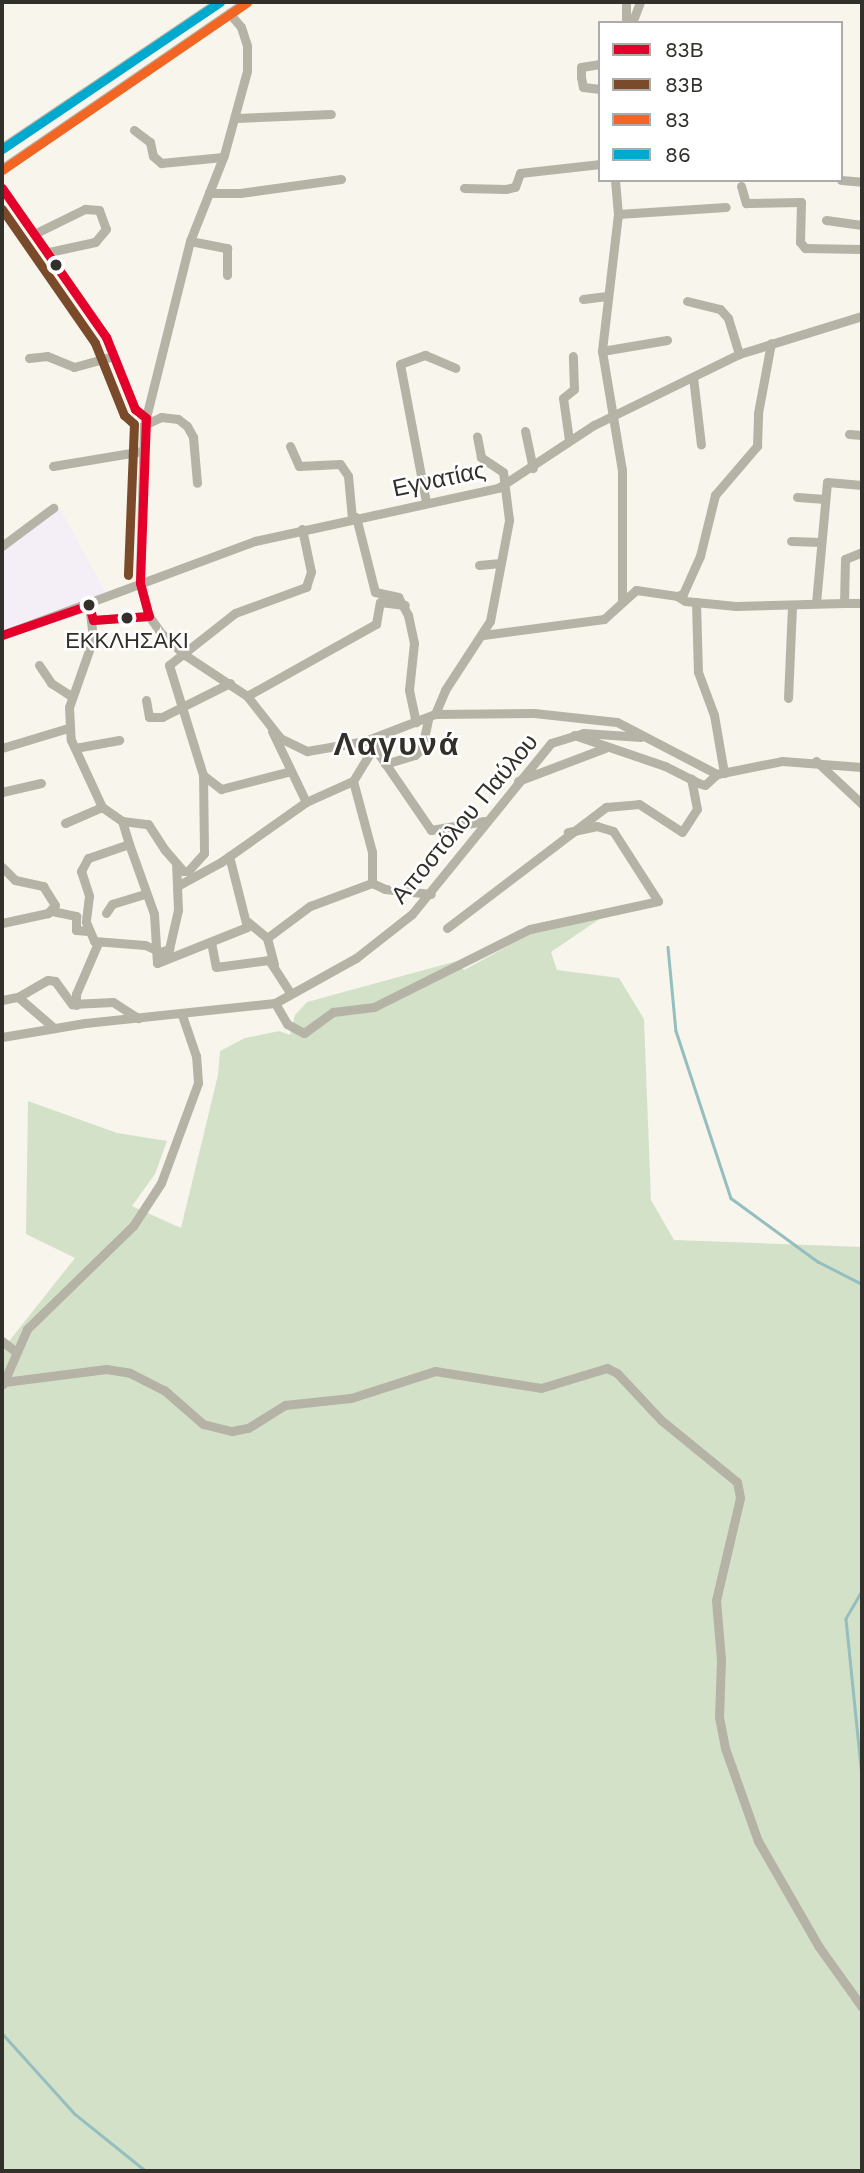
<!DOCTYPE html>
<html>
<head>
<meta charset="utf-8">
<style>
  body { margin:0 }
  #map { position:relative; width:864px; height:2173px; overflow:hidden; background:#f8f5ed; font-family:"Work Sans",sans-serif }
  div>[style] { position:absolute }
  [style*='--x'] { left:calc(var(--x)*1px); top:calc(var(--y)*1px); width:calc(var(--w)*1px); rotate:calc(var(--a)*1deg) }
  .education>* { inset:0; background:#f4eef6 }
  .green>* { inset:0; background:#d4e1c9 }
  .stream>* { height:2.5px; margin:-1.25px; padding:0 1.25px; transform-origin:1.25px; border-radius:1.25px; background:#95bebe }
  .minor>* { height:9px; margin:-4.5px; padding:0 4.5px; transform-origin:4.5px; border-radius:4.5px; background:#b5b2a6 }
  .major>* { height:10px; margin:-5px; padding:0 5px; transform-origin:5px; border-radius:5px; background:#b7b4a7 }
  .bus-1>* { height:9px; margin:-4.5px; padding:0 4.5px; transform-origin:4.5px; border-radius:4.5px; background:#e4002b }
  .bus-2>* { height:9px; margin:-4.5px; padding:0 4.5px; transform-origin:4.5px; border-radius:4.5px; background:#7a4b2a }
  .bus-3>* { height:9px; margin:-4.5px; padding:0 4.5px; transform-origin:4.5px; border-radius:4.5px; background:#f26522 }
  .bus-4>* { height:9px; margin:-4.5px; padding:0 4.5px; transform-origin:4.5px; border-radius:4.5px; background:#00a9ce }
  .dots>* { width:19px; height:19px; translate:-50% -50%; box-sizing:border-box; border:4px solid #fff; border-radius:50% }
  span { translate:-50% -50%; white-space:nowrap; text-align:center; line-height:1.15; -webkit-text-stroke:5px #fff; paint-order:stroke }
  .bus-label { font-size:22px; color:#32302a }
  .street-label { font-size:24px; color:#32302a }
  .district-label { font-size:32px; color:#32302a; font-weight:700; letter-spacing:2px }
  .frame { position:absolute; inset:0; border:4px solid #32302a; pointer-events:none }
  .legend { position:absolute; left:598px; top:21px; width:245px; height:161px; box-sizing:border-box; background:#fff; border:2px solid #adacaa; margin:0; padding:9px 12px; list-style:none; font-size:21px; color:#32302a }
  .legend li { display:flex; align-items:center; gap:14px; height:35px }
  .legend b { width:35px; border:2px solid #adacaa }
</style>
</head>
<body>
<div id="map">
  <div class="education">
    <div style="clip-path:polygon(59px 507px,107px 595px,2px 633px,2px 550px)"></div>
  </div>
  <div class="green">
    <div style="clip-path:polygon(607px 914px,551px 952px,557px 970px,619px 978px,644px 1019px,651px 1200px,674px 1240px,862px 1247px,862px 2171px,2px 2171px,2px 1350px,75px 1258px,26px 1234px,28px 1101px,117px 1133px,167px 1141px,155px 1174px,132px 1206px,181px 1228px,218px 1075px,220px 1051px,245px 1038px,279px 1031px,290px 1035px,295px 1015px,307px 1002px,457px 961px,464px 970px,534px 932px)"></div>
  </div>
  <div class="stream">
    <div style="--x:668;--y:947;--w:84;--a:84.6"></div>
    <div style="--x:676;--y:1031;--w:176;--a:71.8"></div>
    <div style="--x:731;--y:1198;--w:107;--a:36.2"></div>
    <div style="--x:817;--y:1261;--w:51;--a:27.1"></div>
    <div style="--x:862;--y:1591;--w:32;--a:120"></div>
    <div style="--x:846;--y:1619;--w:158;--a:84.2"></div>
    <div style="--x:2;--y:2033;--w:109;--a:48"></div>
    <div style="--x:75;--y:2114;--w:91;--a:38.8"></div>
  </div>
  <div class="minor">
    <div style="--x:626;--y:2;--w:21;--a:90"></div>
    <div style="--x:229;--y:13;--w:18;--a:49"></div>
    <div style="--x:241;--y:27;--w:20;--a:72"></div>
    <div style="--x:247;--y:46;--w:25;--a:90"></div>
    <div style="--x:247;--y:71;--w:87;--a:105.3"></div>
    <div style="--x:224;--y:155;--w:92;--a:111.6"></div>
    <div style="--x:190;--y:241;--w:190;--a:104"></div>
    <div style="--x:144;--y:425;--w:158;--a:91.5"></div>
    <div style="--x:140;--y:583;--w:34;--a:75"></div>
    <div style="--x:149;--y:616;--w:19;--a:55"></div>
    <div style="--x:160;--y:632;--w:34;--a:43"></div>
    <div style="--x:185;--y:655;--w:74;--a:33.5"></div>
    <div style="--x:247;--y:696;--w:53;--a:51.8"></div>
    <div style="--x:280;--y:738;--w:30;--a:26"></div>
    <div style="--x:307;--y:751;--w:59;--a:-9.8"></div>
    <div style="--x:365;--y:741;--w:75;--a:-21.1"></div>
    <div style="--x:435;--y:714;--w:99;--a:-0.6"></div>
    <div style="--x:534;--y:713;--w:83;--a:6.2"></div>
    <div style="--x:617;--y:722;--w:113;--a:27.5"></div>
    <div style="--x:717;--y:774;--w:66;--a:-11.3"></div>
    <div style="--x:782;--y:761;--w:80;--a:4.3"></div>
    <div style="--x:632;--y:23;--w:22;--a:-69"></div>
    <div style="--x:600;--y:64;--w:19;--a:171"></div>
    <div style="--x:581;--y:67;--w:10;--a:90"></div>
    <div style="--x:581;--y:77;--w:10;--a:79"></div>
    <div style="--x:583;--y:87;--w:17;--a:7"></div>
    <div style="--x:236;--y:118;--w:95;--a:-2.4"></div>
    <div style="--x:134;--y:130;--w:20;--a:37"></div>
    <div style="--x:150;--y:142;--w:14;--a:78"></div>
    <div style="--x:153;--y:156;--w:11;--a:41"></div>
    <div style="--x:161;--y:163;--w:62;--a:-5.5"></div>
    <div style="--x:615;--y:180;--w:34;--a:85"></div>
    <div style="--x:618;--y:214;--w:138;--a:96.7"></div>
    <div style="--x:602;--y:351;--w:121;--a:80.5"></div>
    <div style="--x:622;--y:470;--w:129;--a:90"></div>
    <div style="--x:841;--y:180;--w:21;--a:5"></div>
    <div style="--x:741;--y:186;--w:18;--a:74"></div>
    <div style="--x:746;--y:203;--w:55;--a:-1"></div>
    <div style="--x:801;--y:202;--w:40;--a:91.4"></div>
    <div style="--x:800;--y:242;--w:8;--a:50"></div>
    <div style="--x:805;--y:248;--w:57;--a:1"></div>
    <div style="--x:2;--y:188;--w:182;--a:55.1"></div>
    <div style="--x:106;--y:337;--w:78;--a:68.1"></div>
    <div style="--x:135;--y:409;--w:14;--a:39"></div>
    <div style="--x:464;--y:188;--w:42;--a:1.4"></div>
    <div style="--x:506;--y:189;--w:9;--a:-13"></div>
    <div style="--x:515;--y:187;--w:15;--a:-70"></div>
    <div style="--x:520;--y:173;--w:81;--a:-6.4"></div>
    <div style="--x:209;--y:193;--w:31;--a:0"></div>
    <div style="--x:240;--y:193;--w:102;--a:-7.9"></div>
    <div style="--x:618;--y:214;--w:108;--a:-3.7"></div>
    <div style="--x:826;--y:220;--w:36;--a:8"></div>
    <div style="--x:36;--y:233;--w:55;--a:-26.1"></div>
    <div style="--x:85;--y:209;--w:14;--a:4"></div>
    <div style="--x:99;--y:210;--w:20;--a:70"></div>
    <div style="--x:106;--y:229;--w:17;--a:130"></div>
    <div style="--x:95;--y:242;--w:47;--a:167.7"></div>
    <div style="--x:190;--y:241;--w:38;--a:11"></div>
    <div style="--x:227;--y:248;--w:27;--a:90"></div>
    <div style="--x:583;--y:299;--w:24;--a:-7"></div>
    <div style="--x:687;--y:301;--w:34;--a:14"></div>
    <div style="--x:720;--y:309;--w:12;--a:48"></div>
    <div style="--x:728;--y:318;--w:38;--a:73"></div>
    <div style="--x:602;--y:351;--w:66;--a:-9.6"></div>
    <div style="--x:29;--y:358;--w:18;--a:-6"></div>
    <div style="--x:47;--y:356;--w:29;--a:22"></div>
    <div style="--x:74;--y:367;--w:41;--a:-15.4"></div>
    <div style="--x:693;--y:377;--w:68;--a:83.3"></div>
    <div style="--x:144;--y:425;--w:19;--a:-25"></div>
    <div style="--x:161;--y:417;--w:17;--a:7"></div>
    <div style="--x:178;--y:419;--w:11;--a:38"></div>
    <div style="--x:187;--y:426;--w:13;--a:61"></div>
    <div style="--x:193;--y:437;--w:46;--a:85"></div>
    <div style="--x:525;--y:431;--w:38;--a:78"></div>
    <div style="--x:849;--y:434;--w:13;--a:4"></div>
    <div style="--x:569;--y:440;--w:42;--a:-98.1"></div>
    <div style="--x:563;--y:398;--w:14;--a:-39"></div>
    <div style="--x:574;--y:389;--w:33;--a:-92"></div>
    <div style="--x:290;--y:446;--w:22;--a:66"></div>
    <div style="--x:299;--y:466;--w:41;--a:-2.8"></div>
    <div style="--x:340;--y:464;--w:14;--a:56"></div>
    <div style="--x:348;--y:476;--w:42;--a:84.6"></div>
    <div style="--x:53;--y:466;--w:91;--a:-9.5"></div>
    <div style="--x:797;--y:497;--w:28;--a:4"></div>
    <div style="--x:426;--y:502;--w:140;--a:-100.7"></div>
    <div style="--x:400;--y:364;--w:27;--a:-20"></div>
    <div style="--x:425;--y:355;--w:33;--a:23"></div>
    <div style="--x:356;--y:517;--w:77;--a:75.8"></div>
    <div style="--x:375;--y:592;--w:24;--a:12"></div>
    <div style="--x:398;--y:597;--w:21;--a:61"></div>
    <div style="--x:408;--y:615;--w:29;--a:78"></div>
    <div style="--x:414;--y:643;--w:47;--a:96.1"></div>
    <div style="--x:409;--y:690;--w:33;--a:78"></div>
    <div style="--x:791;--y:541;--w:30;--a:2"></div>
    <div style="--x:2;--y:546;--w:64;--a:-36.7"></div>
    <div style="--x:479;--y:565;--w:22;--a:-5"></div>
    <div style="--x:677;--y:596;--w:6;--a:-18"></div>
    <div style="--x:683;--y:594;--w:42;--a:-65.9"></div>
    <div style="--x:700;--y:556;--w:63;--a:-76.2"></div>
    <div style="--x:715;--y:495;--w:65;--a:-49.4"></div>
    <div style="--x:757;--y:446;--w:33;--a:-88"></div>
    <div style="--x:758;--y:413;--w:71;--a:-79.5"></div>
    <div style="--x:696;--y:602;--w:70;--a:88.4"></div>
    <div style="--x:698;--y:672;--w:46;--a:69.6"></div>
    <div style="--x:714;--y:715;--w:59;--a:80.2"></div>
    <div style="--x:816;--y:603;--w:121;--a:-84.8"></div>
    <div style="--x:827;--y:482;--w:35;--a:5"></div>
    <div style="--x:844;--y:603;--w:18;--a:0"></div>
    <div style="--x:89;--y:605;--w:34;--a:83"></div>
    <div style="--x:93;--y:639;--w:72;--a:109.4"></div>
    <div style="--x:69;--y:707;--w:33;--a:87"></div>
    <div style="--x:71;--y:740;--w:74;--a:65.2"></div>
    <div style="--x:102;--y:807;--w:24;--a:35"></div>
    <div style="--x:122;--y:821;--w:26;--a:7"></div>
    <div style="--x:148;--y:824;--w:31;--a:57"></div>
    <div style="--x:165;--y:850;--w:28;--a:49"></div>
    <div style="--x:183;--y:871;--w:5;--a:0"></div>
    <div style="--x:188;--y:871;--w:24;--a:-48"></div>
    <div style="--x:204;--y:853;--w:78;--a:-90.7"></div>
    <div style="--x:203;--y:775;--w:115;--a:-107.2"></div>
    <div style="--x:169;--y:665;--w:84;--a:-38.2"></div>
    <div style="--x:235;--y:613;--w:76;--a:-20.1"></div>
    <div style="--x:306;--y:587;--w:16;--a:-72"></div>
    <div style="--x:311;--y:572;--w:44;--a:-101.8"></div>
    <div style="--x:93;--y:620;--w:56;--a:-4.1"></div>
    <div style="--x:2;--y:635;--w:270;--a:-20.4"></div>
    <div style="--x:255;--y:541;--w:249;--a:-12.3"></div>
    <div style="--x:498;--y:488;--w:115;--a:-33.3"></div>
    <div style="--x:594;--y:425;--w:161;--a:-26.1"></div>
    <div style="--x:739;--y:354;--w:129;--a:-17.2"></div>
    <div style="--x:483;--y:635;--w:122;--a:-7.5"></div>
    <div style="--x:604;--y:619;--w:43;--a:-42.2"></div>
    <div style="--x:636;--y:590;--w:41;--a:8.3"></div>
    <div style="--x:677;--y:596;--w:9;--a:32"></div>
    <div style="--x:685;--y:601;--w:51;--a:5.6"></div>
    <div style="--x:736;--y:606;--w:108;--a:-1.6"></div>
    <div style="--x:844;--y:603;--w:44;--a:-88.7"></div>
    <div style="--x:845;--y:559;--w:18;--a:-22"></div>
    <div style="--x:39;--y:665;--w:22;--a:56"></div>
    <div style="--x:51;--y:683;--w:24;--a:33"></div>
    <div style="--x:247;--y:696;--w:148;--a:-29.2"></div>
    <div style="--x:376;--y:624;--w:22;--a:-80"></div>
    <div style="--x:380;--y:602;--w:25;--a:7"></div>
    <div style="--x:788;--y:698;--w:93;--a:-87.5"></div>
    <div style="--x:146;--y:700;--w:17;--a:80"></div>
    <div style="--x:149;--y:717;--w:13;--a:0"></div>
    <div style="--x:162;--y:717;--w:76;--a:-26.6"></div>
    <div style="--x:435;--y:714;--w:26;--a:-67"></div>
    <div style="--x:445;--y:690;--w:82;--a:-56.9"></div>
    <div style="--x:490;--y:621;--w:103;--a:-79.3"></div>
    <div style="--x:509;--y:520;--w:48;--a:-97.1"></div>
    <div style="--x:503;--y:472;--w:27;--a:-146"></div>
    <div style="--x:481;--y:457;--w:21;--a:-101"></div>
    <div style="--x:272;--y:731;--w:79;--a:64.4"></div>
    <div style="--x:306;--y:802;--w:51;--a:-24.1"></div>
    <div style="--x:353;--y:781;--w:73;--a:75"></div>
    <div style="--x:372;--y:852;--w:31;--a:90"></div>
    <div style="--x:574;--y:735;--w:96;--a:18.8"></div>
    <div style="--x:665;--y:766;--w:37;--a:27"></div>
    <div style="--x:698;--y:783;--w:7;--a:16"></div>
    <div style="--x:705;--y:785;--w:16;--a:-43"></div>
    <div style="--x:2;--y:748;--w:69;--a:-16.9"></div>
    <div style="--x:75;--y:748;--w:45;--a:-10.3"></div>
    <div style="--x:376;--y:750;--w:97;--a:55.5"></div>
    <div style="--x:431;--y:830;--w:54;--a:-9.6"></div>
    <div style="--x:816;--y:761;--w:63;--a:43.1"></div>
    <div style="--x:385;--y:764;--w:31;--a:-17"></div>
    <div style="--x:415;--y:755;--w:10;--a:-45"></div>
    <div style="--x:422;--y:748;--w:30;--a:-78"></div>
    <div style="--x:203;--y:775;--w:23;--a:38"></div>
    <div style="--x:221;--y:789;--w:72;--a:-14.4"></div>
    <div style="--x:353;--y:781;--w:42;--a:-58.6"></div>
    <div style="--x:518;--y:781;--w:93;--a:-20.8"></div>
    <div style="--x:2;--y:792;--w:40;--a:-13"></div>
    <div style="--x:122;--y:821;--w:24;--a:73"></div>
    <div style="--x:129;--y:844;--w:43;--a:161.1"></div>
    <div style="--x:88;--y:858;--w:15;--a:118"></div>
    <div style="--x:81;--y:871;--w:26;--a:72"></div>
    <div style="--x:89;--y:896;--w:26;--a:97"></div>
    <div style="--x:86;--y:922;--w:21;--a:67"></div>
    <div style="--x:94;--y:941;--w:51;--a:4.5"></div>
    <div style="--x:145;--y:945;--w:17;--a:24"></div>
    <div style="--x:161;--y:952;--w:9;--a:-21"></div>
    <div style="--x:169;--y:949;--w:40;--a:-77"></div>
    <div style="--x:178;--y:910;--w:47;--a:-92.4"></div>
    <div style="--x:65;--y:823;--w:40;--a:-23.4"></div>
    <div style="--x:129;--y:844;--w:74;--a:70.3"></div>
    <div style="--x:154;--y:914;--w:49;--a:86.5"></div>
    <div style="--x:157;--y:963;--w:97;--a:-21.8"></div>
    <div style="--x:247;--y:927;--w:73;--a:-104.2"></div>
    <div style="--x:2;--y:867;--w:18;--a:45"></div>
    <div style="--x:15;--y:880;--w:29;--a:12"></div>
    <div style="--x:43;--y:886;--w:22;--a:58"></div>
    <div style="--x:55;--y:905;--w:11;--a:131"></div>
    <div style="--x:48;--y:913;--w:47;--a:167.7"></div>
    <div style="--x:179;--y:885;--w:48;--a:-28.7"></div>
    <div style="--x:221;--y:862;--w:104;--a:-35.2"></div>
    <div style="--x:52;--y:911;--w:25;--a:12"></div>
    <div style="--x:76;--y:916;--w:14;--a:90"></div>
    <div style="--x:76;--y:930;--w:12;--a:5"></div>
    <div style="--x:106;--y:913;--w:11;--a:-56"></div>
    <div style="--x:112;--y:904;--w:34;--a:-17"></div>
    <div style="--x:248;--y:922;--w:25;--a:40"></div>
    <div style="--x:267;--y:938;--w:27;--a:75"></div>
    <div style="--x:447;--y:928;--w:200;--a:-37.3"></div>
    <div style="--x:606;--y:807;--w:33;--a:-5"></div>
    <div style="--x:639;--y:804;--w:51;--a:33.1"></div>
    <div style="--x:682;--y:832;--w:27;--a:-57"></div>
    <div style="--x:697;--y:809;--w:31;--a:-101"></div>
    <div style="--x:267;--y:938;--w:54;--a:-36.7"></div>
    <div style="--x:310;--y:906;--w:66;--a:-20.4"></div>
    <div style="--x:372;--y:883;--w:14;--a:25"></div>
    <div style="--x:385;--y:889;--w:46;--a:6.2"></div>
    <div style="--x:211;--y:942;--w:25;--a:79"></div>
    <div style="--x:216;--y:967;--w:53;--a:-7.5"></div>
    <div style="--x:269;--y:960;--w:40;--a:57.1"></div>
    <div style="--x:18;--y:997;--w:34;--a:-30"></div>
    <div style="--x:48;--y:980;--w:7;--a:8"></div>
    <div style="--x:55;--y:981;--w:29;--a:54"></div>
    <div style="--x:72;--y:1004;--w:41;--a:-2.8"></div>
    <div style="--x:113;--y:1002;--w:30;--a:33"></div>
    <div style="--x:2;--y:1000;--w:16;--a:-11"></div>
    <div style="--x:18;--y:997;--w:48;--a:40.7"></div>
    <div style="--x:275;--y:1003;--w:24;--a:60"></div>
    <div style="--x:287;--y:1024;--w:19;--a:28"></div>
    <div style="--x:304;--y:1033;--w:36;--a:-36"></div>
    <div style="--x:333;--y:1012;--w:41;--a:-7"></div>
    <div style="--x:374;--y:1007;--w:174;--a:-26.6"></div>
    <div style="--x:530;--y:929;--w:131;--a:-12.3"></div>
    <div style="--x:658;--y:901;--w:83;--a:-122.7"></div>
    <div style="--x:613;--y:831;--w:17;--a:-163"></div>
    <div style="--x:597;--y:826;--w:30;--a:168"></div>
    <div style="--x:76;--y:1005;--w:11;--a:-90"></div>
    <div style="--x:76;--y:994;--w:56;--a:-66.7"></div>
    <div style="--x:2;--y:1037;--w:84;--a:-9.6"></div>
    <div style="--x:85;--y:1023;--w:191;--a:-6"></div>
    <div style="--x:275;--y:1003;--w:93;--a:-29.1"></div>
    <div style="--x:356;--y:958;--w:71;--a:-38.2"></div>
    <div style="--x:412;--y:914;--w:220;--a:-50.9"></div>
    <div style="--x:551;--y:743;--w:34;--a:-17"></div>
    <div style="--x:584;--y:733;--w:57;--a:4"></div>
    <div style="--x:2;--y:1341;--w:18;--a:38"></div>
    <div style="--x:4;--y:1382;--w:103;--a:-7.3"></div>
    <div style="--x:106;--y:1369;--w:24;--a:9"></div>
    <div style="--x:130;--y:1373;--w:38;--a:27"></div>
    <div style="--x:164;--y:1390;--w:52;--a:41.1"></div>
    <div style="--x:203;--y:1424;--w:30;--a:14"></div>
    <div style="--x:232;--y:1431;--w:16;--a:-11"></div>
    <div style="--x:248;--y:1428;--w:44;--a:-31.9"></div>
    <div style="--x:285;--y:1405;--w:66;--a:-6.1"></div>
    <div style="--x:351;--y:1398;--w:88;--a:-17.8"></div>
    <div style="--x:435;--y:1371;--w:107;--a:9.1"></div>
    <div style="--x:541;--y:1388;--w:69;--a:-16.9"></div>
    <div style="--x:607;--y:1368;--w:11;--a:27"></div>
    <div style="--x:617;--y:1373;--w:64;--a:46.9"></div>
    <div style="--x:661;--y:1420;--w:98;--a:39.2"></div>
    <div style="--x:737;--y:1482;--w:16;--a:79"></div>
    <div style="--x:740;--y:1498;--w:105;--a:103.2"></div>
    <div style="--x:716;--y:1600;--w:60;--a:85.2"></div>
    <div style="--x:721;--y:1660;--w:57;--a:92"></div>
    <div style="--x:719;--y:1717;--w:32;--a:79"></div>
    <div style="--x:725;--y:1748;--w:99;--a:70.5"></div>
    <div style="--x:758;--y:1841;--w:122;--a:60.1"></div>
    <div style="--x:819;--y:1947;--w:74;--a:54.4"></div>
    <div style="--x:3;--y:1384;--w:60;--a:-66.4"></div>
    <div style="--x:27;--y:1329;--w:148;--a:-44.2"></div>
    <div style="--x:133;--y:1226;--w:51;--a:-56.9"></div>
    <div style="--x:161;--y:1183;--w:107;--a:-69.7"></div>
    <div style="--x:198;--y:1083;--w:27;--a:-94"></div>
    <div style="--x:196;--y:1056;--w:43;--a:-108.9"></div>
  </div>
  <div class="major">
    <div style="--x:2;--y:149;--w:263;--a:-34"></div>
    <div style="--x:2;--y:170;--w:297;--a:-34.4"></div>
  </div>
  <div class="bus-1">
    <div style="--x:2;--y:188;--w:182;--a:55.1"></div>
    <div style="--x:106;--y:337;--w:78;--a:68.1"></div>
    <div style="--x:135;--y:409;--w:14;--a:39"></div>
    <div style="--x:146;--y:418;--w:165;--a:92.1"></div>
    <div style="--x:140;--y:583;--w:34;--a:75"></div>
    <div style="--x:149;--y:616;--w:56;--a:175.9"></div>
    <div style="--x:93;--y:620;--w:16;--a:-105"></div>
    <div style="--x:89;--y:605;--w:92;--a:161"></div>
  </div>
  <div class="bus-2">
    <div style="--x:2;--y:209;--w:163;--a:55.2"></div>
    <div style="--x:95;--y:343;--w:78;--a:68.1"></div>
    <div style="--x:124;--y:415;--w:13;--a:42"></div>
    <div style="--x:134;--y:424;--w:151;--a:92.3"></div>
  </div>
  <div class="bus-3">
    <div style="--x:2;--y:170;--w:297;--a:-34.4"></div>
  </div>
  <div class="bus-4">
    <div style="--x:2;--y:149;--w:263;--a:-34"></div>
  </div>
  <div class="dots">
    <div style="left:56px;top:265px;background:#32302a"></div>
    <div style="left:89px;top:605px;background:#32302a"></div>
    <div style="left:127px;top:618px;background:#32302a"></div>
  </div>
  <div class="bus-label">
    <span style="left:127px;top:641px">ΕΚΚΛΗΣΑΚΙ</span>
  </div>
  <div class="street-label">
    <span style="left:439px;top:480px;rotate:-12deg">Εγνατίας</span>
    <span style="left:465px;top:819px;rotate:-50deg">Αποστόλου Παύλου</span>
  </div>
  <div class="district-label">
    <span style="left:397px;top:744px">Λαγυνά</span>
  </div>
  <div class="frame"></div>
  <ul class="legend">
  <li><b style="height:9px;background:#e4002b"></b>83Β</li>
  <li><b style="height:9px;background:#7a4b2a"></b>83B</li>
  <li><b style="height:9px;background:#f26522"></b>83</li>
  <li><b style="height:9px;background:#00a9ce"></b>86</li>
  </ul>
</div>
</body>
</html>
